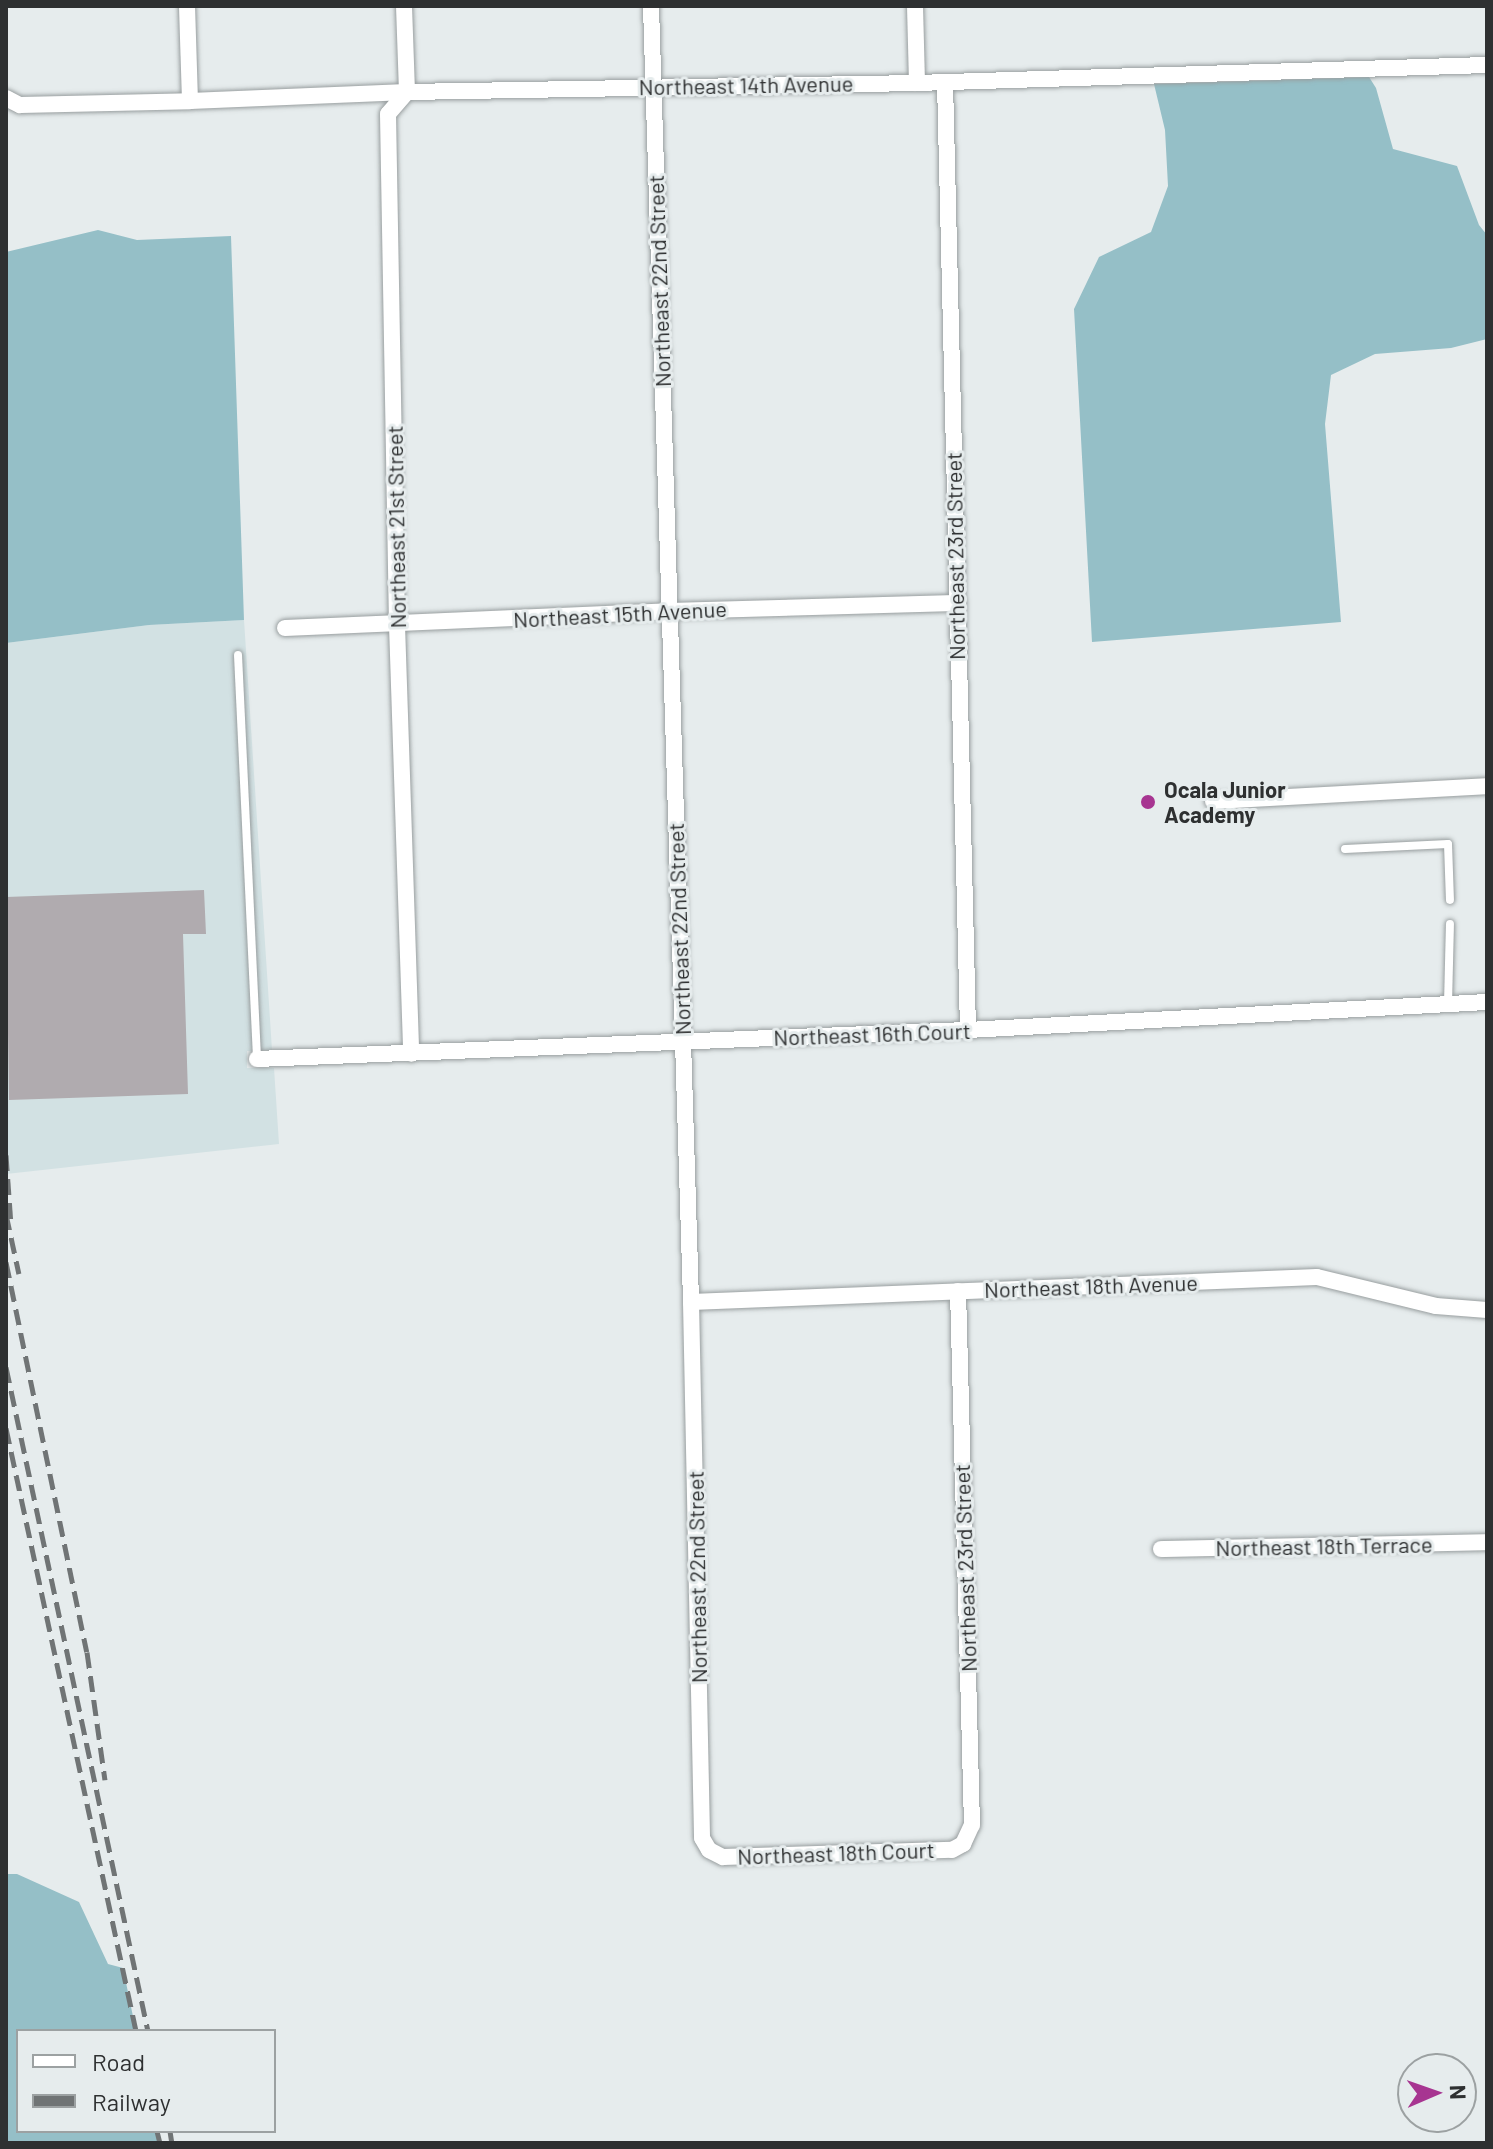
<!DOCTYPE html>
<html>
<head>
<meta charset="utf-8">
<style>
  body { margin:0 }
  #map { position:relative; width:1493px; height:2149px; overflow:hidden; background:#e6eced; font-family:Barlow,sans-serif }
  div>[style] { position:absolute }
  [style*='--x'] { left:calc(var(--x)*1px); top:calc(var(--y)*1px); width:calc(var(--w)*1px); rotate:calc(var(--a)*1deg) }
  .built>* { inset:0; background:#d2e1e3 }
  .forest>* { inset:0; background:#95bfc7 }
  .building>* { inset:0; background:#b0abaf }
  .roads { filter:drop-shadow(0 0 2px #989e9f) drop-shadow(0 0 2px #989e9f) }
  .service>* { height:8px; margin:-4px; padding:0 4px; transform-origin:4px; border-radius:4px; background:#fff }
  .minor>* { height:16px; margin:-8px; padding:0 8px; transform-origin:8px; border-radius:8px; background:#fff }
  .rail>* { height:5px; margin-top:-2.5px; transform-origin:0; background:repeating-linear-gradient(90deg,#707475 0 16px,transparent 0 24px) }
  .dots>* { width:22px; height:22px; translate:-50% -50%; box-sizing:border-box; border:4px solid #e6eced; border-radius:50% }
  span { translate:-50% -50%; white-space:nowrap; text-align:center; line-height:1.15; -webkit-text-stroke:6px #e6eced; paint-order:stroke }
  .street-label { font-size:22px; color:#2e3031 }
  .poi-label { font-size:22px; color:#2e3031; font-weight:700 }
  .left { translate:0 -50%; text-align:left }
  .frame { position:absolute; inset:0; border:8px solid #2e3031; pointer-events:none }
  .legend { position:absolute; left:16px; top:2029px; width:260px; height:104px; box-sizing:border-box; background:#e6eced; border:2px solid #9ca1a2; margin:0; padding:10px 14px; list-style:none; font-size:24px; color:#2e3031 }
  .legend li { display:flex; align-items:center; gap:16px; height:40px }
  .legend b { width:40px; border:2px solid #9ca1a2 }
  .north { position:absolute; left:1397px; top:2053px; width:80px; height:80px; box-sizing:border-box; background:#e6eced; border:2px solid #9ca1a2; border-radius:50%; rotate:88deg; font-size:22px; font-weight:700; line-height:32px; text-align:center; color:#2e3031 }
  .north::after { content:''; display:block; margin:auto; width:28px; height:36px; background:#a73591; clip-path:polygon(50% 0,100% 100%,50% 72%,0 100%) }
</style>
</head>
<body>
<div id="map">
  <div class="built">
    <div style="clip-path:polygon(244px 620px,272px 1050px,247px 1051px,247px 1068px,274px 1068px,279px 1144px,6px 1174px,6px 643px,149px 625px)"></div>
  </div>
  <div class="forest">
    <div style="clip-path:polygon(1369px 77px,1376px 88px,1393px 149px,1457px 166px,1479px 225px,1487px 235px,1487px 339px,1451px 348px,1375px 354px,1331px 375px,1325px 424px,1341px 622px,1092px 642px,1074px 309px,1099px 257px,1151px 232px,1168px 186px,1165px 130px,1154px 84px)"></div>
    <div style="clip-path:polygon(98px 230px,137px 240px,231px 236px,244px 620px,149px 625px,6px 643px,6px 252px)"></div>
    <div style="clip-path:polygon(6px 1874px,17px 1874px,79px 1902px,108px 1964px,123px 1968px,136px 2031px,18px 2031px,18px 2131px,157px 2131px,160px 2143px,6px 2143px)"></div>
  </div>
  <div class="building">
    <div style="clip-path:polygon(204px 890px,206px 934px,183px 934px,188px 1094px,9px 1100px,6px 897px)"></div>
  </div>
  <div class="roads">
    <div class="service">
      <div style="--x:238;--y:655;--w:404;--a:87.3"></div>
      <div style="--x:1345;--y:849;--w:103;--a:-2.8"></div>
      <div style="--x:1448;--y:844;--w:56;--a:88"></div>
      <div style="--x:1448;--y:1004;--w:80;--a:-88.6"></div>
    </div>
    <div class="minor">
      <div style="--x:187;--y:6;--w:95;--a:88.2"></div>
      <div style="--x:404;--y:6;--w:86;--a:88"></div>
      <div style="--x:407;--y:92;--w:29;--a:131"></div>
      <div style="--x:388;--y:114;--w:511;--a:88.99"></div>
      <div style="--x:397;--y:625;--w:429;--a:88.1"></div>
      <div style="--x:651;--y:6;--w:1297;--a:88.23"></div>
      <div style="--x:691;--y:1302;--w:536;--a:88.82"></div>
      <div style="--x:702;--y:1838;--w:14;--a:60"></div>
      <div style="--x:709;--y:1850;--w:16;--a:27"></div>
      <div style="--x:723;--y:1857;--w:229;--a:-1.8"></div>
      <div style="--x:952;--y:1850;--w:13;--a:-29"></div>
      <div style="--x:963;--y:1844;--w:21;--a:-65"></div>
      <div style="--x:972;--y:1825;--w:534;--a:-91.5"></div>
      <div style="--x:915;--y:6;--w:77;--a:88.5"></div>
      <div style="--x:945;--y:82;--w:948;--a:88.61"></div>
      <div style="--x:6;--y:98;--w:16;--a:27"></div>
      <div style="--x:20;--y:105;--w:170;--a:-1.3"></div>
      <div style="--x:190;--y:101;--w:217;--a:-2.4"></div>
      <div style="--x:407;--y:92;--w:510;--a:-1.01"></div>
      <div style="--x:917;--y:83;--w:570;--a:-1.81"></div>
      <div style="--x:285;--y:628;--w:384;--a:-2.5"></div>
      <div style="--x:669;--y:611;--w:286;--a:-1.6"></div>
      <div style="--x:1213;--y:801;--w:274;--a:-3.1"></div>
      <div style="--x:257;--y:1059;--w:712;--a:-2.34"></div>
      <div style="--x:968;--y:1030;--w:520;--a:-3.09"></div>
      <div style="--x:691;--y:1302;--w:626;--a:-2.29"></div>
      <div style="--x:1317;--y:1277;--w:122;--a:13.7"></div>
      <div style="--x:1436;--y:1306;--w:51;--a:4.5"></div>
      <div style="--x:1161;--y:1549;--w:326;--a:-1.2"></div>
    </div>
  </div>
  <div class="rail">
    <div style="--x:6;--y:1155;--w:70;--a:85.9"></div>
    <div style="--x:6;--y:1214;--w:61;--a:77.8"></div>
    <div style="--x:6;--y:1262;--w:398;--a:78.3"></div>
    <div style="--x:87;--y:1652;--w:129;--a:82"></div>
    <div style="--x:6;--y:1367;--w:679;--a:77.93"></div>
    <div style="--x:6;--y:1428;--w:617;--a:77.83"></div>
    <div style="--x:157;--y:2131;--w:12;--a:76"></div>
    <div style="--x:170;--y:2131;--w:12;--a:81"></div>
  </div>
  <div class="dots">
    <div style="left:1148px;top:802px;background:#a73591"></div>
  </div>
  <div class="street-label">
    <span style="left:746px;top:85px;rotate:-1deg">Northeast 14th Avenue</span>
    <span style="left:659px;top:281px;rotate:-92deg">Northeast 22nd Street</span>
    <span style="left:396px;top:527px;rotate:-91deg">Northeast 21st Street</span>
    <span style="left:955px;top:556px;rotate:-91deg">Northeast 23rd Street</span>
    <span style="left:620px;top:614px;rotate:-3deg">Northeast 15th Avenue</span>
    <span style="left:679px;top:929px;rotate:-92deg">Northeast 22nd Street</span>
    <span style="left:872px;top:1034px;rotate:-2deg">Northeast 16th Court</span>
    <span style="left:1091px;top:1286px;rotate:-2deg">Northeast 18th Avenue</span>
    <span style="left:1324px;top:1546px;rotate:-1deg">Northeast 18th Terrace</span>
    <span style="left:965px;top:1568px;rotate:-92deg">Northeast 23rd Street</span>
    <span style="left:697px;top:1577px;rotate:-91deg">Northeast 22nd Street</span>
    <span style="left:836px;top:1853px;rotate:-2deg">Northeast 18th Court</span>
  </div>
  <div class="poi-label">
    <span class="left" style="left:1164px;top:802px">Ocala Junior<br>Academy</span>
  </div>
  <div class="frame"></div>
  <ul class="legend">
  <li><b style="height:10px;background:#fff"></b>Road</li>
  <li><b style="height:10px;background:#707475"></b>Railway</li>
  </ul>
  <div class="north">N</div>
</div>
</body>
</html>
